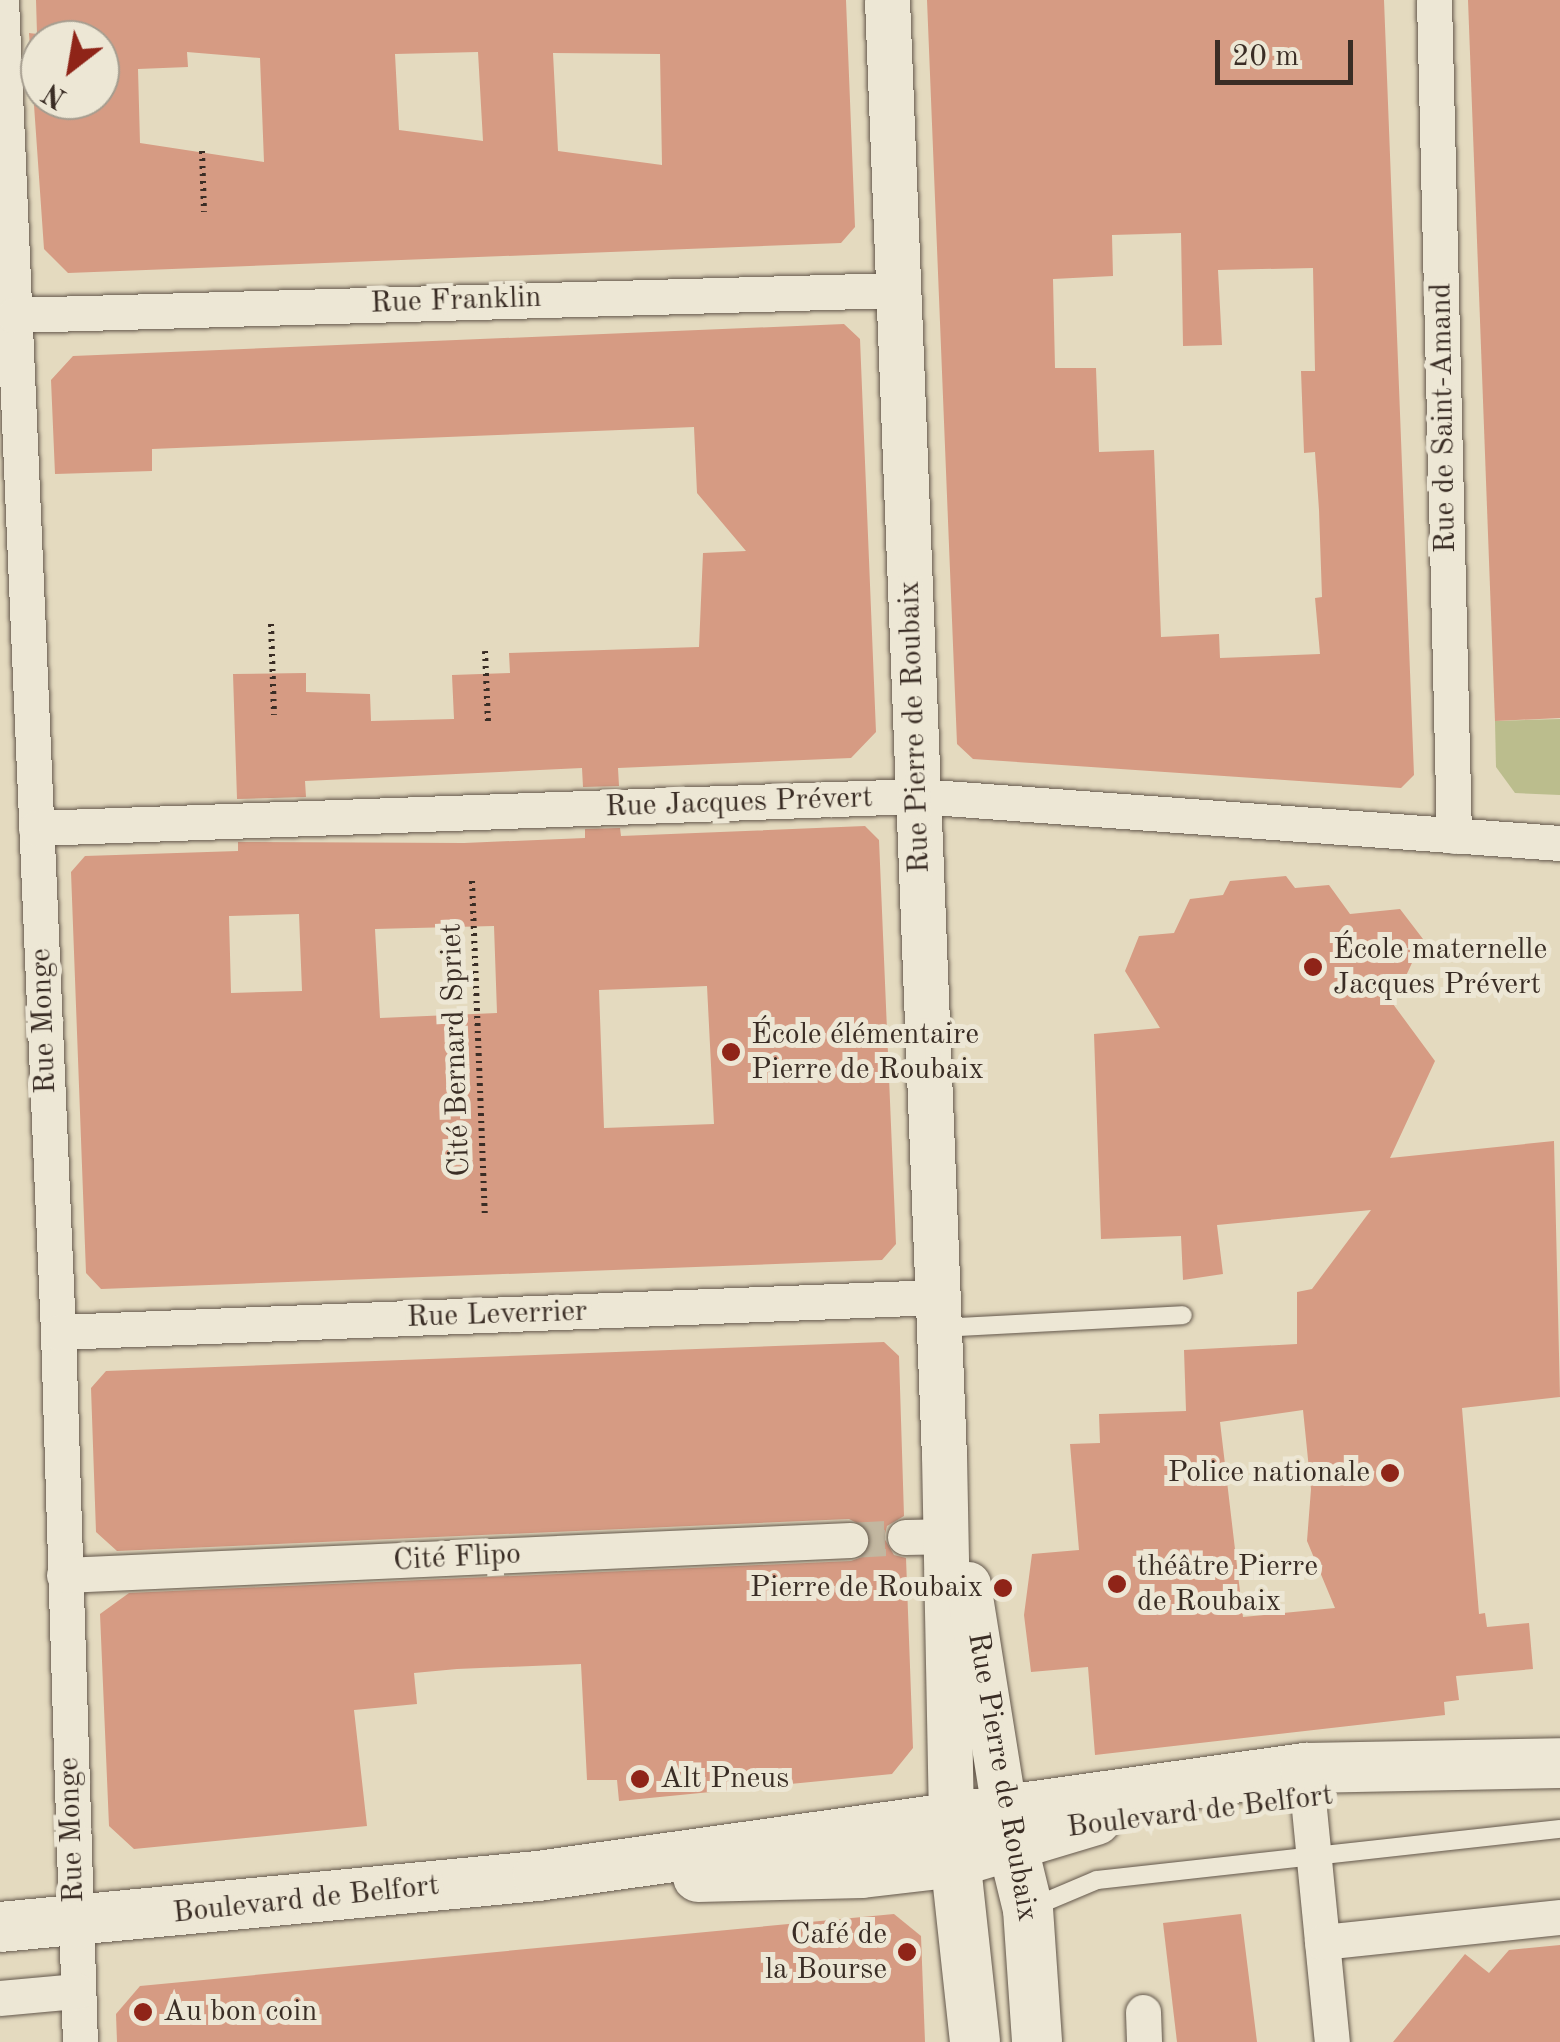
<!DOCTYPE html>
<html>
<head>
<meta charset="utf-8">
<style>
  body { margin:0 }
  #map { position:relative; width:1560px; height:2042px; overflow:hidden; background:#e4dabf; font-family:"Old Standard TT",serif }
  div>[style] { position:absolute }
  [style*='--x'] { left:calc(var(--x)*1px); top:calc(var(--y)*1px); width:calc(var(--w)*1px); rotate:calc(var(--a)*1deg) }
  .green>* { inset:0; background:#bbbd8d }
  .building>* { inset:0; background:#d69b83 }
  .minor-tunnel>* { height:35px; margin-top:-17.5px; transform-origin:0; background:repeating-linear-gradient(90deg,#c2b7a0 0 35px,transparent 0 53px) }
  .path>* { height:6px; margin-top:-3px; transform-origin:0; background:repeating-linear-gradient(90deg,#3a2d25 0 2.5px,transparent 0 7.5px) }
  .roads { filter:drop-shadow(0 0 2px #64584c) drop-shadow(0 0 2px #64584c) }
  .service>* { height:18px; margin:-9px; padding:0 9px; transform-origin:9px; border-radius:9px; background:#ede7d5 }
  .minor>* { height:35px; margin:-17.5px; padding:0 17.5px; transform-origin:17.5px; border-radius:17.5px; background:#ede7d5 }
  .tertiary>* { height:45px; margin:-22.5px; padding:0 22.5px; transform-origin:22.5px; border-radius:22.5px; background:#ede7d5 }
  .secondary>* { height:50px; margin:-25px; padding:0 25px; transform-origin:25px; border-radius:25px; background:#ede7d5 }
  .dots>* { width:28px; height:28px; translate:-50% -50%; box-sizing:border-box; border:5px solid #ede7d5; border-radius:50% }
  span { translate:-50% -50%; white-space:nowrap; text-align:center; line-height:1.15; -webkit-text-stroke:10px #ede7d5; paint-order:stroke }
  .street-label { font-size:30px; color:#3a2d25 }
  .poi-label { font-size:30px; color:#3a2d25 }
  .left { translate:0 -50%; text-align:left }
  .right { translate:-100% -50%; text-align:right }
  .north { position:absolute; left:20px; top:20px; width:100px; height:100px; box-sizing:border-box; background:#ede7d5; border:2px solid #a59d8f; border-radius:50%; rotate:211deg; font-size:28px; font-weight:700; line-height:40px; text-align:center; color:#3a2d25 }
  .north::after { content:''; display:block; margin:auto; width:35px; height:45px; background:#8f2418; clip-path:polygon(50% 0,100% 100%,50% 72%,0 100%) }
  .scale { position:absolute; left:1215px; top:40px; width:138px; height:45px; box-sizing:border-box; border:5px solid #3a2d25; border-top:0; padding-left:12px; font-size:30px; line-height:35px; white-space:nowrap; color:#3a2d25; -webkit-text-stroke:8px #ede7d5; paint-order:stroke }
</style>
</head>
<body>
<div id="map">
  <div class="green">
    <div style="clip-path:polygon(1560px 719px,1560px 795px,1515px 793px,1496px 767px,1495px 721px)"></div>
  </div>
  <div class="building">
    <div style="clip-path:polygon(evenodd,36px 0,846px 0,855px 227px,841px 243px,68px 273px,44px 249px,29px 33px,37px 34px,36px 0,40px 40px,100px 40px,100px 100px,40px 100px,40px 40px,36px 0,187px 52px,260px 58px,264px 162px,140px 143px,138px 69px,188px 67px,187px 52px,36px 0,478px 52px,483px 141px,399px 130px,395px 54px,478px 52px,36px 0,553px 53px,660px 54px,662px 165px,558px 151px,553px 53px)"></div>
    <div style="clip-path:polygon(evenodd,927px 0,1384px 0,1414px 775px,1401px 788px,973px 759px,957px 744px,927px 0,1181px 233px,1183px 346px,1222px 345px,1218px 270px,1313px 268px,1315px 371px,1301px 371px,1304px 453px,1315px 452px,1319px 510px,1322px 597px,1315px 598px,1320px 654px,1220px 658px,1219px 634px,1161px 637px,1154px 450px,1099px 452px,1096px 368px,1055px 368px,1053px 279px,1113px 276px,1112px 235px,1181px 233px)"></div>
    <div style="clip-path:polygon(1468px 0,1560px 0,1560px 718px,1495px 721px)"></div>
    <div style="clip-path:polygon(844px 324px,860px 339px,876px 732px,851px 758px,618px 768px,619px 786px,583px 787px,582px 768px,305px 781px,306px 797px,237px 799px,233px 674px,306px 673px,306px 692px,370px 694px,371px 721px,454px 719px,452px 675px,510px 673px,509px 653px,699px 647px,703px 553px,746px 551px,697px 493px,694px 427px,152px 449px,152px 471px,55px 474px,51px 380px,73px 356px)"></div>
    <div style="clip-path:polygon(evenodd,865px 826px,879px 840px,896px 1244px,882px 1260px,101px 1289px,86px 1273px,71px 872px,85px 856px,238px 851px,238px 842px,464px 843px,585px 838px,585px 829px,620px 828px,621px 836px,865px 826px,299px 914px,302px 991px,231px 993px,229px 916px,299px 914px,865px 826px,494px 926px,497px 1013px,380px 1018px,375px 929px,494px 926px,865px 826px,707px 986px,714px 1124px,604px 1128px,599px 990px,707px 986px)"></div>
    <div style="clip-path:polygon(evenodd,1286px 876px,1295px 888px,1329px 885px,1350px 914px,1400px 909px,1423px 939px,1393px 1004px,1435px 1061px,1390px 1158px,1554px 1141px,1560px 1397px,1462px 1408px,1479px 1614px,1485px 1613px,1487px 1627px,1529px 1623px,1533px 1669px,1456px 1676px,1459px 1700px,1444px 1702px,1445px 1715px,1095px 1755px,1088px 1667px,1031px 1672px,1024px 1615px,1032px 1554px,1079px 1550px,1070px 1444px,1100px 1443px,1099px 1414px,1186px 1411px,1184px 1350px,1297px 1344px,1297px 1292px,1312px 1289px,1371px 1210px,1217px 1225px,1223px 1274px,1183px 1280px,1181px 1236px,1101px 1239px,1094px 1034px,1160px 1028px,1125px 971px,1139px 936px,1174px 933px,1190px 899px,1223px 895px,1230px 881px,1286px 876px,1303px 1410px,1311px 1489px,1307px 1541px,1335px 1608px,1243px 1617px,1220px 1422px,1303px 1410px)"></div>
    <div style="clip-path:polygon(884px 1342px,899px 1356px,904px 1516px,887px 1526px,884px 1538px,894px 1555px,906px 1558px,913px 1748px,892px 1774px,619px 1801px,617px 1780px,587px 1780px,581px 1664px,457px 1669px,414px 1673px,417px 1704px,354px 1710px,367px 1826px,134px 1849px,109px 1826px,100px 1614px,129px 1593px,851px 1561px,862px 1557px,871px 1540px,867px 1528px,849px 1519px,117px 1551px,96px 1532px,91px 1388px,106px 1371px)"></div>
    <div style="clip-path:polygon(894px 1914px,921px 1936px,925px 2042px,117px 2042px,116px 2014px,140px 1986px)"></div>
    <div style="clip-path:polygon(1241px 1914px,1257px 2042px,1177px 2042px,1163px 1923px)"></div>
    <div style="clip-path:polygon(1560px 1945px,1560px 2042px,1393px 2042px,1465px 1954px,1489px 1973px,1509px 1950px)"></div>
  </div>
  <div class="minor-tunnel">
    <div style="--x:850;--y:1540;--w:55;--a:-3.1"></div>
  </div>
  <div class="path">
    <div style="--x:202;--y:151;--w:61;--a:88.1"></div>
    <div style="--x:271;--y:624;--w:91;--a:88.1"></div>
    <div style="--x:485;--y:651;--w:71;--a:87.6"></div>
    <div style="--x:472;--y:881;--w:337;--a:87.8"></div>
  </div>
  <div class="roads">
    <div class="service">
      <div style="--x:939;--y:1328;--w:244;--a:-3"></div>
      <div style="--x:1033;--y:1907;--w:69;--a:-22.9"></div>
      <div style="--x:1097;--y:1880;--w:466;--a:-6.3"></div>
    </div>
    <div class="minor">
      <div style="--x:1;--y:0;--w:1333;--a:87.55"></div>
      <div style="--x:58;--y:1332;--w:710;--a:88.23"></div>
      <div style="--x:1434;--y:0;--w:836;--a:88.63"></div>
      <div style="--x:14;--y:315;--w:884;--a:-1.62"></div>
      <div style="--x:36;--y:828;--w:883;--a:-2.08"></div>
      <div style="--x:918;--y:796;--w:644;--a:4.19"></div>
      <div style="--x:58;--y:1332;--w:880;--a:-2.28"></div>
      <div style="--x:905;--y:1537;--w:39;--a:-1"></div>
      <div style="--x:64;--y:1575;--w:787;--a:-2.55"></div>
      <div style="--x:1305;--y:1768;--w:275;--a:84.4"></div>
      <div style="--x:1322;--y:1942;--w:239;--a:-6"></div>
      <div style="--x:0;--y:1998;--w:77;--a:-5.2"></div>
      <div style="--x:1143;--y:2012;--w:30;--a:88"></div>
    </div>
    <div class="tertiary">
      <div style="--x:887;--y:0;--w:1456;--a:87.76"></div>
      <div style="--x:944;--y:1455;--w:360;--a:88.9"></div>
      <div style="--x:968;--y:1584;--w:227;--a:80.9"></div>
    </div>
    <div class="secondary">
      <div style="--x:1005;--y:1815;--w:97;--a:76.3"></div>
      <div style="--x:1028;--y:1909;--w:133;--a:86.1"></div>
      <div style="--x:952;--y:1830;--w:213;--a:83.8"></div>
      <div style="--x:698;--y:1877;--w:164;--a:-1.4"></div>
      <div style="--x:862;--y:1873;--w:95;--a:-6.7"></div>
      <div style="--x:956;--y:1862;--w:146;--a:-16.7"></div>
      <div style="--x:0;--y:1927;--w:540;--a:-5.42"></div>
      <div style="--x:538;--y:1876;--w:775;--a:-8.02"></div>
      <div style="--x:1305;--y:1768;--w:255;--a:-1.1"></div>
    </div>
  </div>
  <div class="dots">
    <div style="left:1313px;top:967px;background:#8f2418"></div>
    <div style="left:731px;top:1052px;background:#8f2418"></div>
    <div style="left:1390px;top:1473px;background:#8f2418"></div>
    <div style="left:1117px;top:1584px;background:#8f2418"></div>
    <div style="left:1003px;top:1588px;background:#8f2418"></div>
    <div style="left:640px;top:1779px;background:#8f2418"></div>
    <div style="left:907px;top:1952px;background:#8f2418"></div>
    <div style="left:143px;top:2012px;background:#8f2418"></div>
  </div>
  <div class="street-label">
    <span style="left:456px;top:301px;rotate:-2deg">Rue Franklin</span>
    <span style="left:1444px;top:418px;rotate:-91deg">Rue de Saint-Amand</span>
    <span style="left:915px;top:727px;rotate:-92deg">Rue Pierre de Roubaix</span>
    <span style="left:739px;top:803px;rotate:-2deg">Rue Jacques Prévert</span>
    <span style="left:44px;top:1021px;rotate:-92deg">Rue Monge</span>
    <span style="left:456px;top:1050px;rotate:-92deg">Cité Bernard Spriet</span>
    <span style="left:497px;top:1315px;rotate:-2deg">Rue Leverrier</span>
    <span style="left:457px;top:1558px;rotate:-3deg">Cité Flipo</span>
    <span style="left:1002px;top:1777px;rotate:80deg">Rue Pierre de Roubaix</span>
    <span style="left:1200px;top:1812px;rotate:-7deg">Boulevard de Belfort</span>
    <span style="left:72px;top:1830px;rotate:-92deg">Rue Monge</span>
    <span style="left:306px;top:1900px;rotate:-6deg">Boulevard de Belfort</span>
  </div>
  <div class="poi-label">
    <span class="left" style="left:1333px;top:967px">École maternelle<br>Jacques Prévert</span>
    <span class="left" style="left:751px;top:1052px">École élémentaire<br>Pierre de Roubaix</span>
    <span class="right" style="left:1370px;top:1473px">Police nationale</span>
    <span class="left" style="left:1137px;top:1584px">théâtre Pierre<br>de Roubaix</span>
    <span class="right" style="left:983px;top:1588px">Pierre de Roubaix</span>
    <span class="left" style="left:660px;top:1779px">Alt Pneus</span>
    <span class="right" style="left:887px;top:1952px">Café de<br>la Bourse</span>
    <span class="left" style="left:163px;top:2012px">Au bon coin</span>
  </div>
  <div class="north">N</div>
  <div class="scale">20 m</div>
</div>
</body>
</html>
